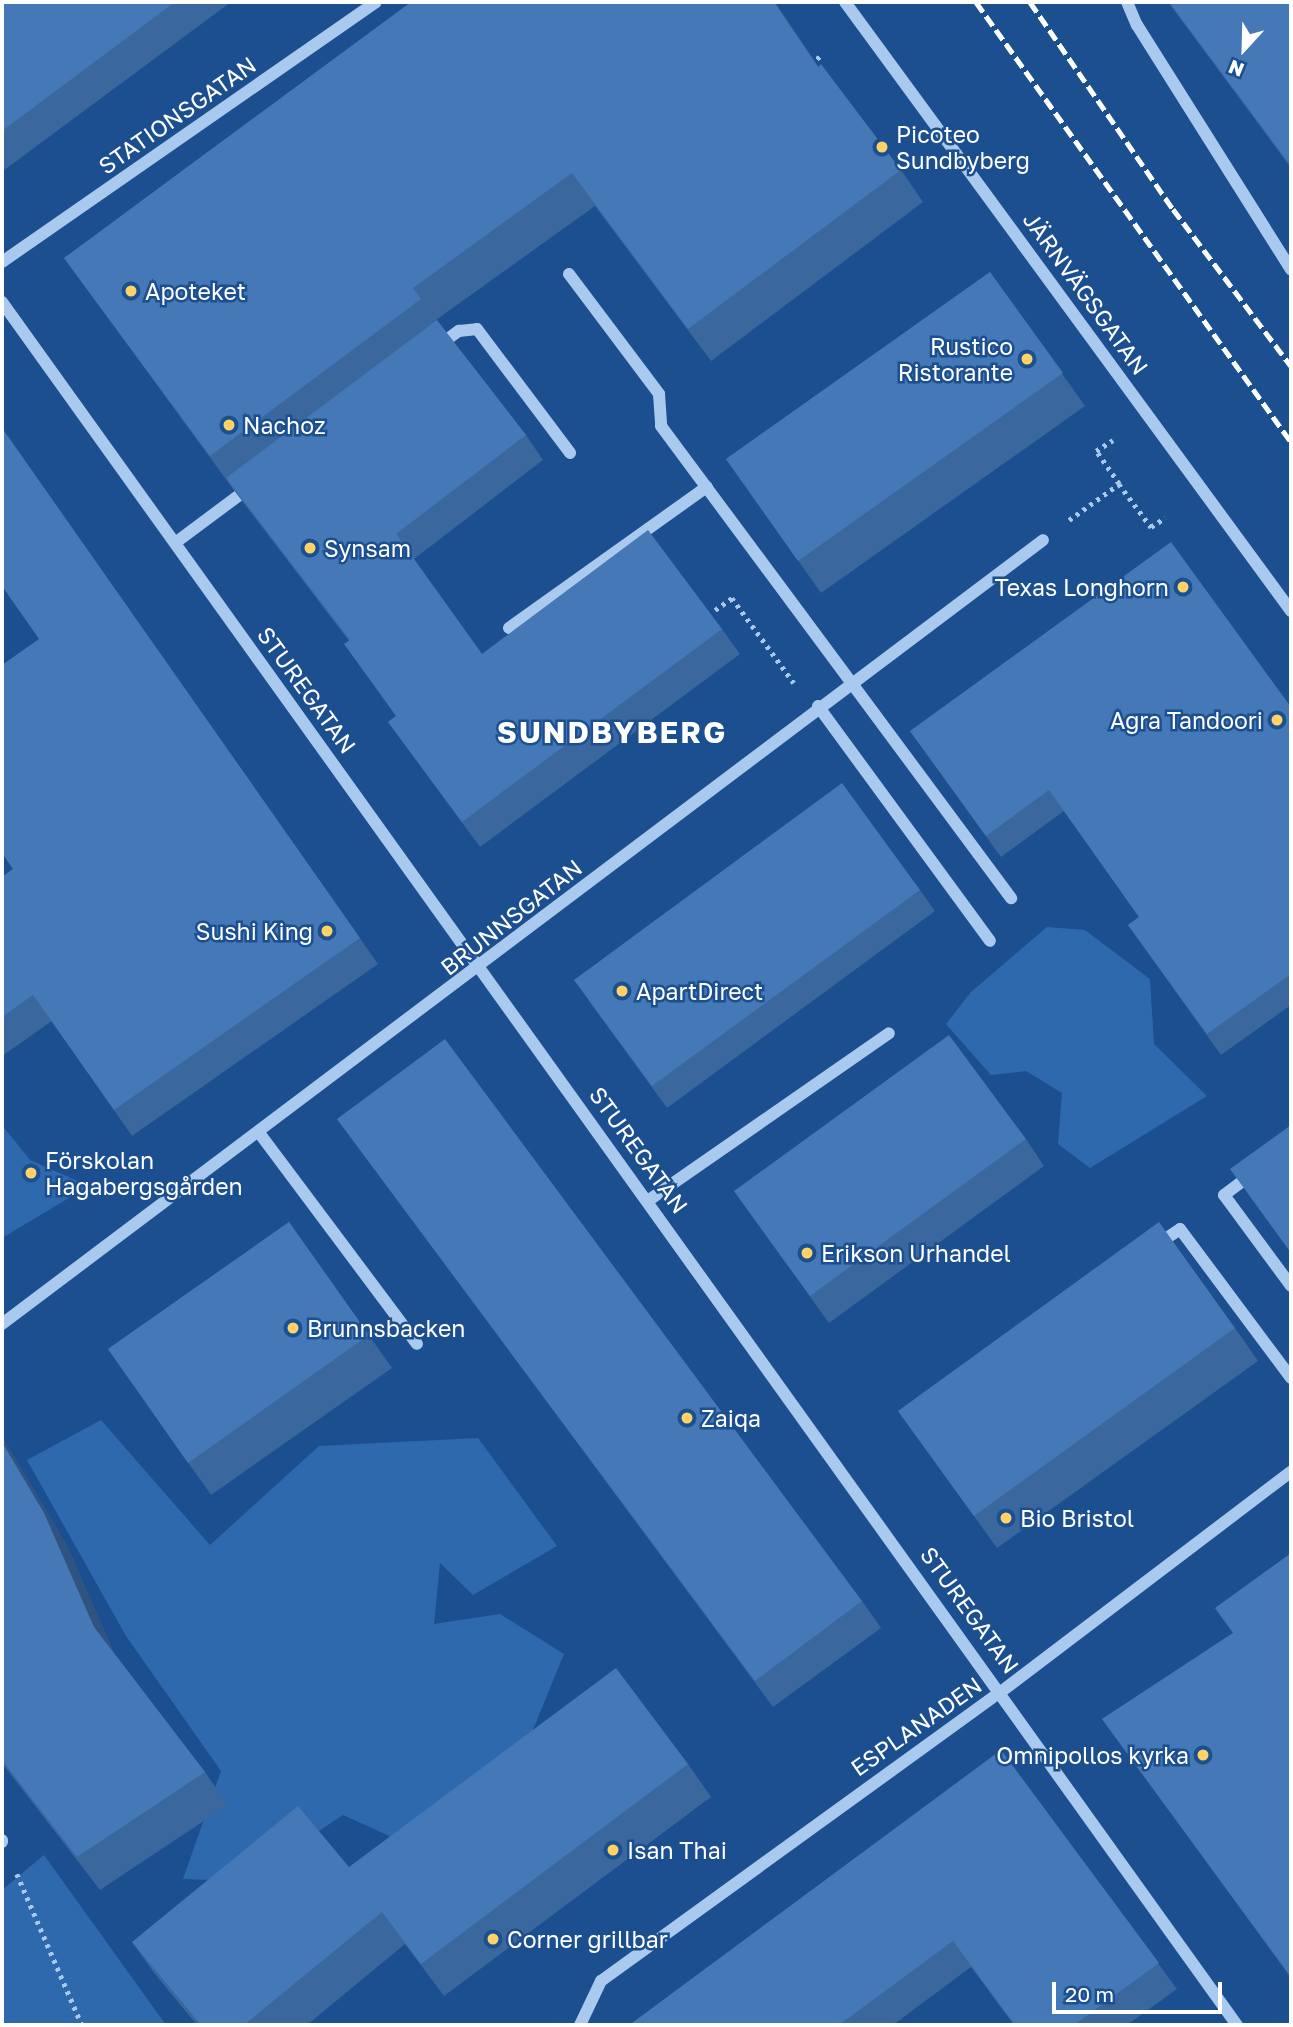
<!DOCTYPE html>
<html>
<head>
<meta charset="utf-8">
<style>
  body { margin:0 }
  #map { position:relative; width:1293px; height:2027px; overflow:hidden; background:#1b4f8f; font-family:"Golos Text",sans-serif }
  div>[style] { position:absolute }
  [style*='--x'] { left:calc(var(--x)*1px); top:calc(var(--y)*1px); width:calc(var(--w)*1px); rotate:calc(var(--a)*1deg) }
  .green>* { inset:0; background:#2e69ad }
  .path>* { height:4.5px; margin-top:-2.25px; transform-origin:0; background:repeating-linear-gradient(90deg,#a9c9ee 0 3.5px,transparent 0 8.5px) }
  .minor>* { height:12px; margin:-6px; padding:0 6px; transform-origin:6px; border-radius:6px; background:#a9c9ee }
  .rail>* { height:5px; margin-top:-2.5px; transform-origin:0; background:repeating-linear-gradient(90deg,#fff 0 12px,transparent 0 17px) }
  .wall>* { inset:0; background:#3a679d }
  .shaded-wall>* { inset:0; background:#305480 }
  .building>* { inset:0; background:#4478b7 }
  .dots>* { width:19px; height:19px; translate:-50% -50%; box-sizing:border-box; border:4px solid #1b4f8f; border-radius:50% }
  span { translate:-50% -50%; white-space:nowrap; text-align:center; line-height:1.15; -webkit-text-stroke:5px #1b4f8f; paint-order:stroke }
  .street-label { font-size:23px; color:#fff }
  .poi-label { font-size:23px; color:#fff }
  .left { translate:0 -50%; text-align:left }
  .right { translate:-100% -50%; text-align:right }
  .district-label { font-size:30px; color:#fff; font-weight:700; letter-spacing:2px }
  .frame { position:absolute; inset:0; border:4px solid #fff; pointer-events:none }
  .north { position:absolute; left:1209px; top:14px; width:70px; height:70px; -webkit-text-stroke:5px #1b4f8f; paint-order:stroke; rotate:202deg; font-size:19px; font-weight:700; line-height:28px; text-align:center; color:#fff }
  .north::after { content:''; display:block; margin:auto; width:24px; height:32px; background:#fff; clip-path:polygon(50% 0,100% 100%,50% 72%,0 100%) }
  .scale { position:absolute; left:1052px; top:1982px; width:170px; height:32px; box-sizing:border-box; border:4px solid #fff; border-top:0; padding-left:9px; font-size:21px; line-height:24px; white-space:nowrap; color:#fff; -webkit-text-stroke:5px #1b4f8f; paint-order:stroke }
</style>
</head>
<body>
<div id="map">
  <div class="green">
    <div style="clip-path:polygon(1047px 927px,1085px 930px,1150px 979px,1154px 1044px,1207px 1096px,1090px 1168px,1058px 1144px,1062px 1093px,1026px 1071px,991px 1075px,946px 1024px,971px 992px)"></div>
    <div style="clip-path:polygon(2px 1125px,30px 1160px,89px 1186px,2px 1238px)"></div>
    <div style="clip-path:polygon(101px 1420px,210px 1545px,319px 1446px,478px 1438px,557px 1546px,473px 1595px,440px 1563px,434px 1624px,500px 1614px,564px 1654px,521px 1759px,418px 1849px,343px 1815px,244px 1881px,183px 1879px,221px 1771px,126px 1636px,27px 1460px)"></div>
    <div style="clip-path:polygon(44px 1855px,166px 2025px,2px 2025px,2px 1890px)"></div>
  </div>
  <div class="path">
    <div style="--x:810;--y:64;--w:16;--a:-38"></div>
    <div style="--x:1119;--y:484;--w:54;--a:53.3"></div>
    <div style="--x:1151;--y:527;--w:17;--a:-33"></div>
    <div style="--x:1069;--y:520;--w:62;--a:-35.8"></div>
    <div style="--x:1119;--y:484;--w:40;--a:-124.9"></div>
    <div style="--x:1096;--y:451;--w:20;--a:-33"></div>
    <div style="--x:715;--y:610;--w:21;--a:-35"></div>
    <div style="--x:732;--y:598;--w:105;--a:53.9"></div>
    <div style="--x:17;--y:1874;--w:164;--a:66.7"></div>
  </div>
  <div class="minor">
    <div style="--x:845;--y:2;--w:755;--a:53.78"></div>
    <div style="--x:1127;--y:2;--w:25;--a:67"></div>
    <div style="--x:1137;--y:25;--w:289;--a:57.8"></div>
    <div style="--x:2;--y:262;--w:455;--a:-34.8"></div>
    <div style="--x:569;--y:274;--w:150;--a:53.1"></div>
    <div style="--x:659;--y:394;--w:32;--a:86"></div>
    <div style="--x:661;--y:426;--w:588;--a:53.44"></div>
    <div style="--x:2;--y:302;--w:2120;--a:54.37"></div>
    <div style="--x:438;--y:346;--w:26;--a:-36"></div>
    <div style="--x:459;--y:331;--w:18;--a:-6"></div>
    <div style="--x:477;--y:329;--w:155;--a:53.1"></div>
    <div style="--x:175;--y:543;--w:94;--a:-36.7"></div>
    <div style="--x:509;--y:628;--w:243;--a:-35.5"></div>
    <div style="--x:818;--y:706;--w:291;--a:53.8"></div>
    <div style="--x:260;--y:1134;--w:262;--a:53.2"></div>
    <div style="--x:1252;--y:1174;--w:35;--a:143"></div>
    <div style="--x:1224;--y:1195;--w:113;--a:53.6"></div>
    <div style="--x:649;--y:1200;--w:292;--a:-34.8"></div>
    <div style="--x:1155;--y:1246;--w:30;--a:-34"></div>
    <div style="--x:1180;--y:1229;--w:186;--a:53.3"></div>
    <div style="--x:2;--y:1324;--w:1303;--a:-36.98"></div>
    <div style="--x:2;--y:1840;--w:2;--a:90"></div>
    <div style="--x:580;--y:2025;--w:49;--a:-64.5"></div>
    <div style="--x:601;--y:1981;--w:495;--a:-35.9"></div>
    <div style="--x:1002;--y:1691;--w:363;--a:-37.2"></div>
  </div>
  <div class="rail">
    <div style="--x:976;--y:2;--w:541;--a:54.4"></div>
    <div style="--x:1030;--y:2;--w:252;--a:55.4"></div>
    <div style="--x:1173;--y:209;--w:196;--a:53.1"></div>
  </div>
  <div class="wall">
    <div style="clip-path:polygon(2px 2px,231px 2px,3px 171px,2px 169px)"></div>
    <div style="clip-path:polygon(775px 2px,818px 66px,901px 170px,923px 202px,711px 361px,595px 206px,436px 320px,526px 435px,543px 460px,414px 559px,482px 654px,722px 629px,740px 654px,480px 847px,388px 722px,396px 716px,349px 641px,233px 489px,64px 258px)"></div>
    <div style="clip-path:polygon(1168px 2px,1291px 2px,1291px 168px)"></div>
    <div style="clip-path:polygon(990px 272px,1085px 406px,821px 593px,726px 459px)"></div>
    <div style="clip-path:polygon(2px 428px,378px 964px,132px 1136px,52px 1021px,2px 1056px,2px 877px,13px 869px,39px 639px)"></div>
    <div style="clip-path:polygon(1291px 707px,1291px 1005px,1221px 1055px,1128px 925px,1139px 917px,1064px 811px,1001px 857px,910px 731px)"></div>
    <div style="clip-path:polygon(920px 890px,935px 911px,667px 1108px,589px 1001px)"></div>
    <div style="clip-path:polygon(337px 1119px,862px 1601px,881px 1628px,773px 1707px)"></div>
    <div style="clip-path:polygon(1026px 1139px,1044px 1166px,829px 1323px,734px 1191px)"></div>
    <div style="clip-path:polygon(289px 1222px,392px 1368px,211px 1495px,108px 1349px)"></div>
    <div style="clip-path:polygon(1235px 1328px,1258px 1361px,997px 1548px,898px 1411px)"></div>
    <div style="clip-path:polygon(2px 1436px,67px 1546px,114px 1653px,205px 1772px,228px 1805px,100px 1890px,2px 1763px)"></div>
    <div style="clip-path:polygon(1291px 1553px,1291px 1978px,1102px 1719px,1233px 1633px)"></div>
    <div style="clip-path:polygon(1001px 1750px,1177px 1989px,1127px 2025px,1014px 2025px,971px 1967px,893px 2025px,634px 2025px)"></div>
    <div style="clip-path:polygon(688px 1764px,711px 1797px,444px 1996px,405px 1944px,307px 2025px,197px 2025px,155px 1974px,132px 1942px,349px 1867px)"></div>
  </div>
  <div class="shaded-wall">
    <div style="clip-path:polygon(774px 2px,775px 2px,840px 100px,818px 67px)"></div>
    <div style="clip-path:polygon(2px 1436px,67px 1546px,117px 1660px,94px 1627px,2px 1442px)"></div>
  </div>
  <div class="building">
    <div style="clip-path:polygon(2px 2px,175px 2px,2px 131px)"></div>
    <div style="clip-path:polygon(411px 2px,774px 2px,818px 67px,821px 64px,901px 170px,688px 329px,572px 173px,413px 288px,421px 299px,210px 456px,64px 258px)"></div>
    <div style="clip-path:polygon(1169px 2px,1291px 2px,1291px 166px)"></div>
    <div style="clip-path:polygon(990px 272px,1063px 373px,798px 561px,726px 459px)"></div>
    <div style="clip-path:polygon(437px 320px,526px 435px,396px 534px,482px 654px,648px 530px,722px 629px,462px 822px,388px 722px,396px 716px,344px 644px,350px 640px,226px 478px)"></div>
    <div style="clip-path:polygon(2px 428px,360px 938px,114px 1110px,33px 995px,2px 1017px,2px 877px,13px 869px,2px 853px,2px 665px,39px 639px,2px 586px)"></div>
    <div style="clip-path:polygon(1171px 542px,1291px 707px,1291px 974px,1207px 1034px,1128px 925px,1139px 917px,1049px 790px,986px 836px,910px 731px)"></div>
    <div style="clip-path:polygon(842px 783px,920px 890px,652px 1086px,574px 980px)"></div>
    <div style="clip-path:polygon(949px 1035px,1026px 1139px,810px 1296px,734px 1191px)"></div>
    <div style="clip-path:polygon(445px 1039px,862px 1601px,755px 1681px,337px 1119px)"></div>
    <div style="clip-path:polygon(1291px 1125px,1291px 1253px,1230px 1169px)"></div>
    <div style="clip-path:polygon(289px 1222px,369px 1335px,188px 1463px,108px 1349px)"></div>
    <div style="clip-path:polygon(1159px 1222px,1235px 1328px,974px 1516px,898px 1411px)"></div>
    <div style="clip-path:polygon(2px 1442px,44px 1513px,94px 1627px,205px 1772px,77px 1857px,2px 1760px)"></div>
    <div style="clip-path:polygon(1291px 1553px,1291px 1977px,1102px 1719px,1233px 1633px,1215px 1608px)"></div>
    <div style="clip-path:polygon(616px 1668px,688px 1764px,421px 1964px,382px 1912px,244px 2025px,201px 2025px,132px 1942px,298px 1806px,349px 1867px)"></div>
    <div style="clip-path:polygon(1001px 1750px,1159px 1963px,1074px 2025px,1015px 2025px,953px 1941px,839px 2025px,634px 2025px,632px 2023px)"></div>
  </div>
  <div class="dots">
    <div style="left:882px;top:147px;background:#ffd166"></div>
    <div style="left:131px;top:291px;background:#ffd166"></div>
    <div style="left:1027px;top:359px;background:#ffd166"></div>
    <div style="left:229px;top:425px;background:#ffd166"></div>
    <div style="left:310px;top:548px;background:#ffd166"></div>
    <div style="left:1183px;top:587px;background:#ffd166"></div>
    <div style="left:1277px;top:720px;background:#ffd166"></div>
    <div style="left:327px;top:931px;background:#ffd166"></div>
    <div style="left:622px;top:991px;background:#ffd166"></div>
    <div style="left:31px;top:1173px;background:#ffd166"></div>
    <div style="left:807px;top:1253px;background:#ffd166"></div>
    <div style="left:293px;top:1328px;background:#ffd166"></div>
    <div style="left:687px;top:1418px;background:#ffd166"></div>
    <div style="left:1006px;top:1518px;background:#ffd166"></div>
    <div style="left:1203px;top:1755px;background:#ffd166"></div>
    <div style="left:613px;top:1850px;background:#ffd166"></div>
    <div style="left:493px;top:1939px;background:#ffd166"></div>
  </div>
  <div class="street-label">
    <span style="left:177px;top:115px;rotate:-35deg">STATIONSGATAN</span>
    <span style="left:1086px;top:293px;rotate:54deg">JÄRNVÄGSGATAN</span>
    <span style="left:307px;top:690px;rotate:54deg">STUREGATAN</span>
    <span style="left:511px;top:917px;rotate:-38deg">BRUNNSGATAN</span>
    <span style="left:639px;top:1150px;rotate:54deg">STUREGATAN</span>
    <span style="left:970px;top:1610px;rotate:54deg">STUREGATAN</span>
    <span style="left:916px;top:1726px;rotate:-35deg">ESPLANADEN</span>
  </div>
  <div class="poi-label">
    <span class="left" style="left:896px;top:147px">Picoteo<br>Sundbyberg</span>
    <span class="left" style="left:145px;top:291px">Apoteket</span>
    <span class="right" style="left:1013px;top:359px">Rustico<br>Ristorante</span>
    <span class="left" style="left:243px;top:425px">Nachoz</span>
    <span class="left" style="left:324px;top:548px">Synsam</span>
    <span class="right" style="left:1169px;top:587px">Texas Longhorn</span>
    <span class="right" style="left:1263px;top:720px">Agra Tandoori</span>
    <span class="right" style="left:313px;top:931px">Sushi King</span>
    <span class="left" style="left:636px;top:991px">ApartDirect</span>
    <span class="left" style="left:45px;top:1173px">Förskolan<br>Hagabergsgården</span>
    <span class="left" style="left:821px;top:1253px">Erikson Urhandel</span>
    <span class="left" style="left:307px;top:1328px">Brunnsbacken</span>
    <span class="left" style="left:701px;top:1418px">Zaiqa</span>
    <span class="left" style="left:1020px;top:1518px">Bio Bristol</span>
    <span class="right" style="left:1189px;top:1755px">Omnipollos kyrka</span>
    <span class="left" style="left:627px;top:1850px">Isan Thai</span>
    <span class="left" style="left:507px;top:1939px">Corner grillbar</span>
  </div>
  <div class="district-label">
    <span style="left:612px;top:732px">SUNDBYBERG</span>
  </div>
  <div class="frame"></div>
  <div class="north">N</div>
  <div class="scale">20 m</div>
</div>
</body>
</html>
